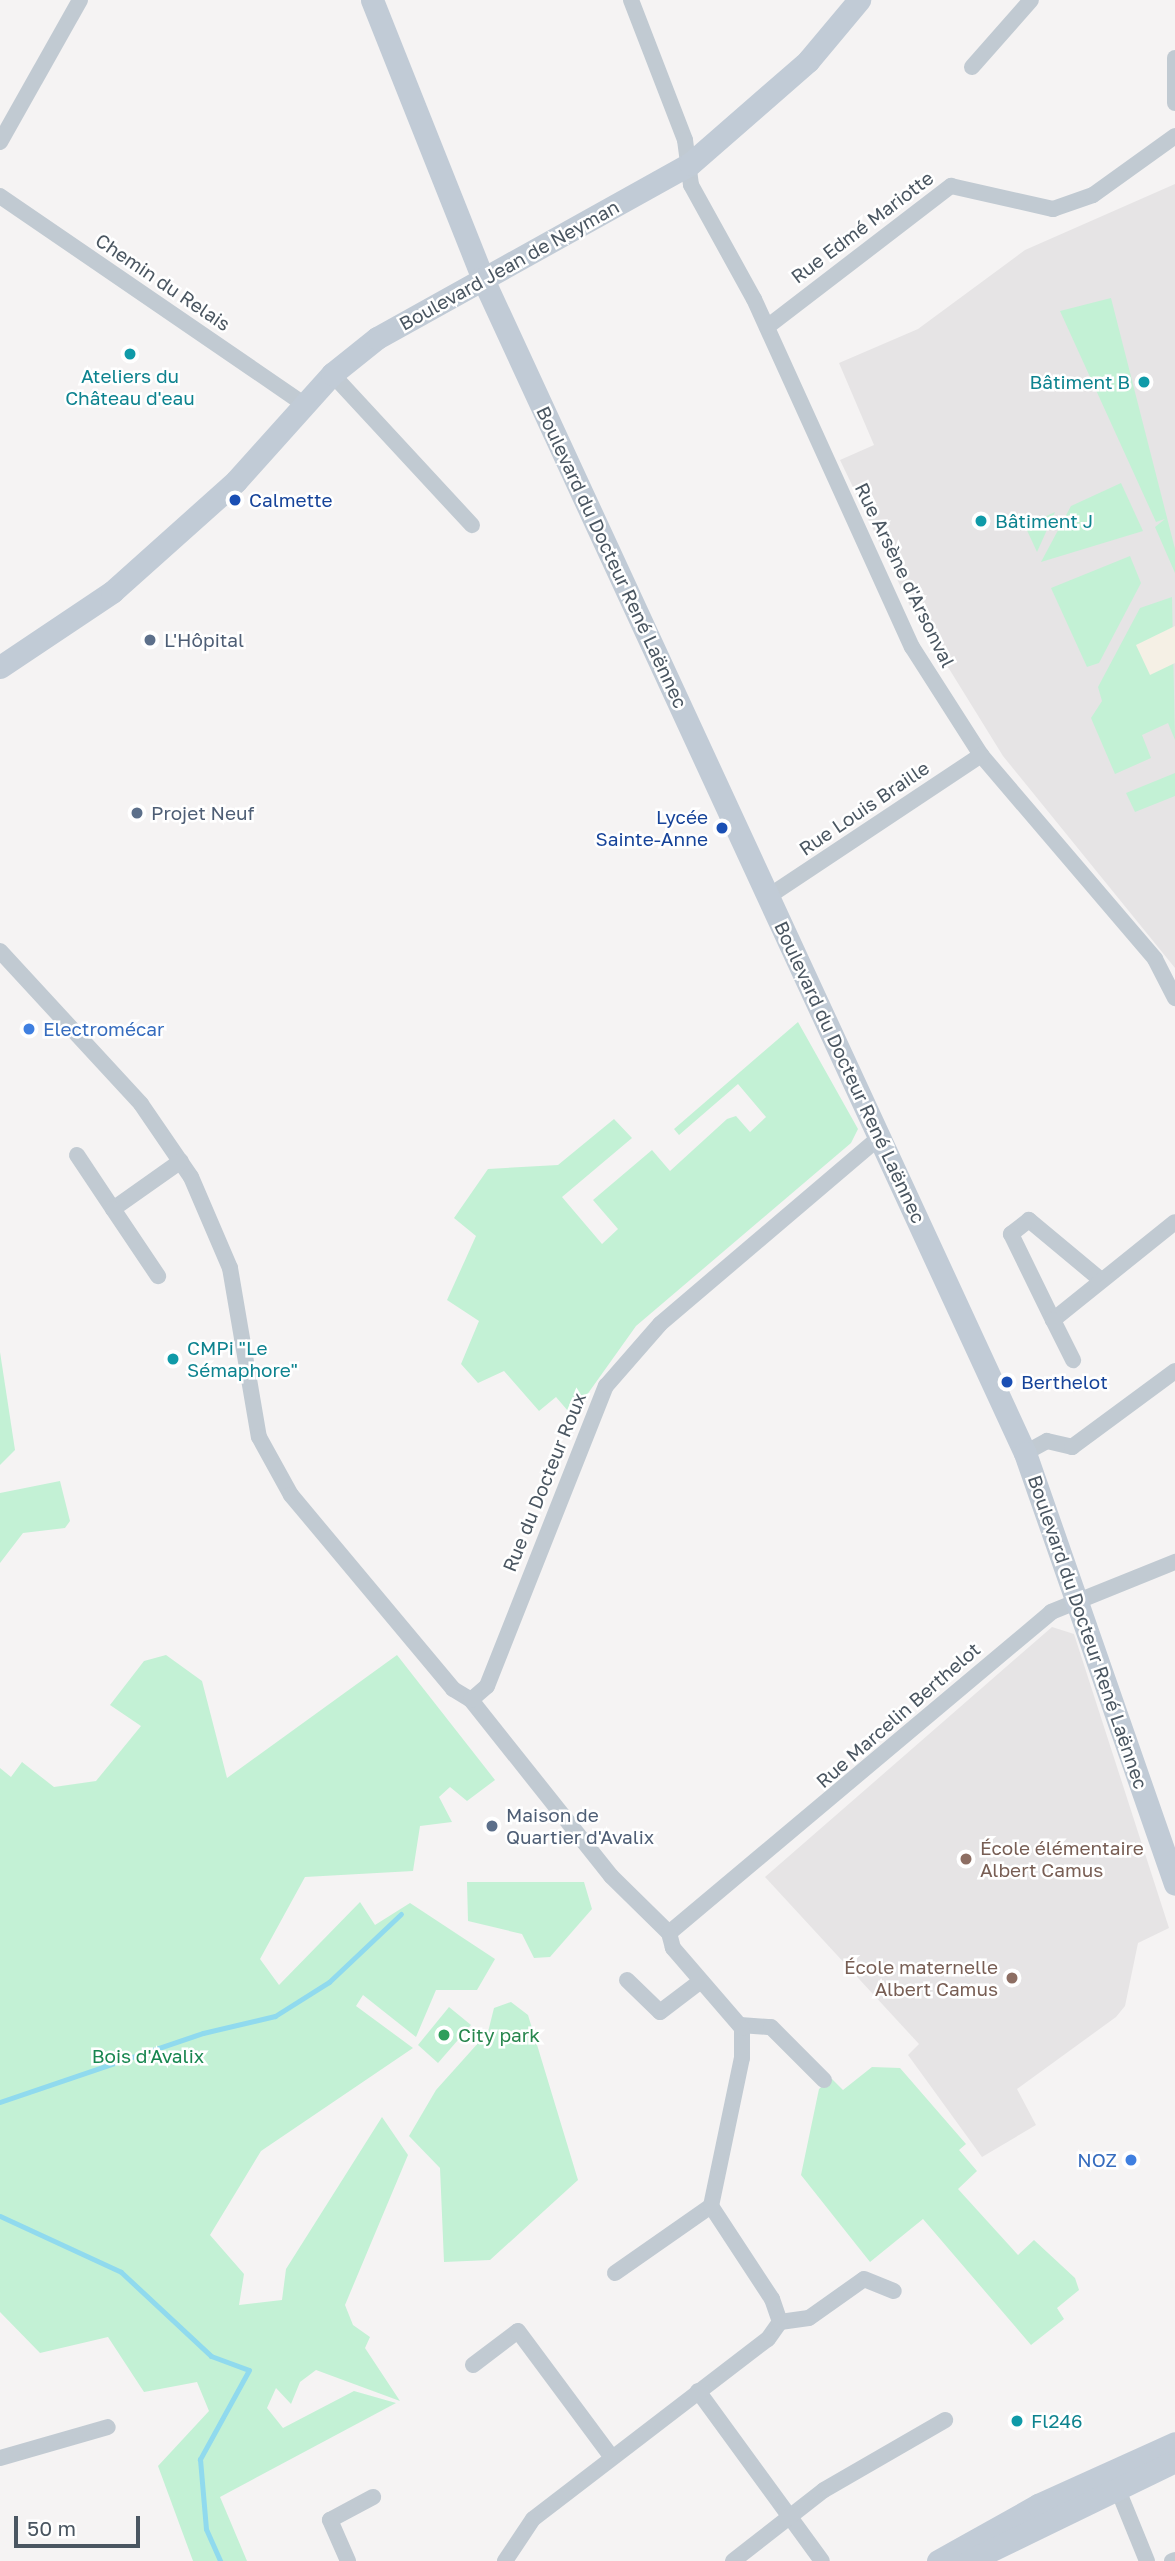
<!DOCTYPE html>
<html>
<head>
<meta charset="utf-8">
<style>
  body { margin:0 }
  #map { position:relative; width:1175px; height:2561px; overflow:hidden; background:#f5f3f3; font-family:"Golos Text",sans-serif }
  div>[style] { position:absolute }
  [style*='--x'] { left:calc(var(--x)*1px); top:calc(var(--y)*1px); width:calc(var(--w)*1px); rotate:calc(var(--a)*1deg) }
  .education>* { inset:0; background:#e6e4e5 }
  .green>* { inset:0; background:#c3f1d5 }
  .sand>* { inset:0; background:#f5f0e5 }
  .stream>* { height:5px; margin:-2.5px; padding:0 2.5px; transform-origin:2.5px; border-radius:2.5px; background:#90daee }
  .street>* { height:16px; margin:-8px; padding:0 8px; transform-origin:8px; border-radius:8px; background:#c1cad2 }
  .secondary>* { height:23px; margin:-11.5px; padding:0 11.5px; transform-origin:11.5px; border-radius:11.5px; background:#c1cbd6 }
  .dots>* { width:19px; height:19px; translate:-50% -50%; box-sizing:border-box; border:4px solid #fff; border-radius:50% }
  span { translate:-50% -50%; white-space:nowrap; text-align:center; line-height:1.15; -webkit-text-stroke:5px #fff; paint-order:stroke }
  .street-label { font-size:19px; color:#4a5661 }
  .culture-label { font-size:19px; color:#0d838f }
  .right { translate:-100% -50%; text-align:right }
  .left { translate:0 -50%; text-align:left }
  .transit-label { font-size:19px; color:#164399 }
  .service-label { font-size:19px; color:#4e5e75 }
  .shop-label { font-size:19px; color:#366cbe }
  .education-label { font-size:19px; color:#785e54 }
  .leisure-label { font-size:19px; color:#27864d }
  .park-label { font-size:19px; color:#17864f }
  .scale { position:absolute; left:14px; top:2516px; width:126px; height:32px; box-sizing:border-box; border:4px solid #4a5661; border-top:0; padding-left:9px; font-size:21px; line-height:24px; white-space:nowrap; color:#4a5661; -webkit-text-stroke:5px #fff; paint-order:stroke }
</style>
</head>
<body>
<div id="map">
  <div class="education">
    <div style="clip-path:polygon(1175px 184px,1175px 968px,1003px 756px,909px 604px,840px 460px,874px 445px,839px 363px,918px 329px,1025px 250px)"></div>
    <div style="clip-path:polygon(1052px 1627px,1074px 1634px,1169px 1928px,1138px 1943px,1125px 2006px,1116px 2017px,1017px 2089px,1036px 2125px,982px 2157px,908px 2055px,919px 2044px,765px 1877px)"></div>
  </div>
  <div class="green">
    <div style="clip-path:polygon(1111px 298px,1175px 549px,1175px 573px,1155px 527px,1165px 519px,1156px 522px,1060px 311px)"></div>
    <div style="clip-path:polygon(1121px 483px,1143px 531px,1041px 562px,1071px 506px)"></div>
    <div style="clip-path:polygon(1055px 512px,1037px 552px,1025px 526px)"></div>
    <div style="clip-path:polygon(1130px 556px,1141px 583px,1099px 663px,1087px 667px,1051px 588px)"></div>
    <div style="clip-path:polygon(1172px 597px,1175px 740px,1168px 723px,1142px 735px,1151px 758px,1115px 774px,1091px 718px,1102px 701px,1098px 687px,1140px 608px)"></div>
    <div style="clip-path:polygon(1175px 773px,1175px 796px,1135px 812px,1126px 793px)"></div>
    <div style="clip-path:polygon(798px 1022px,858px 1129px,851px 1143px,636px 1326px,584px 1399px,568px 1411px,556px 1397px,539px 1411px,504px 1371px,478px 1383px,461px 1364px,479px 1321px,447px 1300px,476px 1236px,454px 1218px,488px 1169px,558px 1165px,614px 1119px,632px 1138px,562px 1197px,602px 1244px,618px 1229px,593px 1200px,652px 1150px,670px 1171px,727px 1119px,736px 1116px,750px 1132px,766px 1117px,738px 1084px,679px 1135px,674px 1129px)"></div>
    <div style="clip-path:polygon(0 1352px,15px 1450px,0 1465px)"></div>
    <div style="clip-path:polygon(60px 1481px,70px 1521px,65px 1528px,23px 1533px,0 1563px,0 1493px)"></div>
    <div style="clip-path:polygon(166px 1655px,202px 1681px,227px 1778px,397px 1655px,495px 1780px,467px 1801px,450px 1787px,439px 1797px,452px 1822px,420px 1826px,413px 1871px,305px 1877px,260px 1959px,279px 1985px,360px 1902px,375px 1925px,410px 1903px,495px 1959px,477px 1990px,436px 1990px,416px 2037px,363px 1995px,356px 2006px,413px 2048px,261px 2151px,210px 2235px,244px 2274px,239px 2305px,282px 2300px,286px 2269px,382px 2117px,408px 2155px,345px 2305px,353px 2325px,370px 2337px,365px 2348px,400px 2401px,316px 2370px,300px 2382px,291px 2404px,276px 2388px,267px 2408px,283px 2428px,354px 2391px,396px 2403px,220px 2497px,247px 2561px,193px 2561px,158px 2466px,209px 2411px,197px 2382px,144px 2392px,108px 2337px,40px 2353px,0 2312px,0 1768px,11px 1777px,22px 1762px,54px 1787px,96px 1781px,141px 1726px,110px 1705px,144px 1661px)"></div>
    <div style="clip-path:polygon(467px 1882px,584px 1882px,592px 1909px,550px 1957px,534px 1958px,522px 1934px,468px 1921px)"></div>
    <div style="clip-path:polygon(511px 2002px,528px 2015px,578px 2180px,490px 2260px,444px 2262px,440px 2168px,409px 2136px,436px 2090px,488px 2032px,494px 2008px)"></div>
    <div style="clip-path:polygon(449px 2007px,471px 2025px,438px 2063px,418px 2045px)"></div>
    <div style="clip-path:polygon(872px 2067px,900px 2068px,966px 2144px,959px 2150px,977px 2171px,958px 2189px,1018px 2255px,1034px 2240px,1075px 2278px,1079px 2290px,1057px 2308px,1064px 2319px,1031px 2345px,923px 2219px,870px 2262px,801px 2175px,819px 2089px,832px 2079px,843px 2090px)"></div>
  </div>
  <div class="sand">
    <div style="clip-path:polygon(1175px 626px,1175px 663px,1150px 675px,1136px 645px)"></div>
  </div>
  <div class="stream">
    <div style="--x:0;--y:2102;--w:214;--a:-18.8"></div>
    <div style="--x:203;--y:2033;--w:74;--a:-13.3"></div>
    <div style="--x:275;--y:2016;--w:64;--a:-32.2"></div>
    <div style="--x:329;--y:1982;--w:99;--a:-43.4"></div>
    <div style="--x:0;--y:2216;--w:133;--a:24.8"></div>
    <div style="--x:121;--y:2272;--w:123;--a:43"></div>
    <div style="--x:211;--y:2356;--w:40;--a:20.2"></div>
    <div style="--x:249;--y:2370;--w:102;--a:118.8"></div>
    <div style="--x:200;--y:2459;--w:70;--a:85.1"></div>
    <div style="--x:206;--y:2529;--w:35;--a:66"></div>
  </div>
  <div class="street">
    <div style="--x:631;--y:0;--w:150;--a:68.9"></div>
    <div style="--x:685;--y:140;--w:45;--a:82.4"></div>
    <div style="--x:691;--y:185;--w:130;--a:61.1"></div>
    <div style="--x:754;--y:299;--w:382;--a:65.6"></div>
    <div style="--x:912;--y:647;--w:128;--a:57.4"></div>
    <div style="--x:981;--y:755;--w:268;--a:49.5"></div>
    <div style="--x:1155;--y:959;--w:44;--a:62.9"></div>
    <div style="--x:1175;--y:58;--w:45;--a:90"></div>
    <div style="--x:972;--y:67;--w:89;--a:-48.6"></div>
    <div style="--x:0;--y:142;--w:163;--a:-60.6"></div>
    <div style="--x:0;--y:196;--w:366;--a:34.4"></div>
    <div style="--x:767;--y:327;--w:232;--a:-37.5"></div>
    <div style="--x:951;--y:186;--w:105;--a:12.7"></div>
    <div style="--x:1053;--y:209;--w:42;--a:-19.3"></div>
    <div style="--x:1093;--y:195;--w:101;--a:-35.7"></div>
    <div style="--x:332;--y:374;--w:206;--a:47.2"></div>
    <div style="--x:769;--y:896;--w:255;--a:-33.6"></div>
    <div style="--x:0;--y:951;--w:208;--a:47.3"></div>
    <div style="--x:141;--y:1104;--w:88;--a:55.6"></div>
    <div style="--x:191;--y:1177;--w:99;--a:66.8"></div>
    <div style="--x:230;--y:1268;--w:171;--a:80.3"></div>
    <div style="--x:259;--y:1437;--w:66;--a:61.1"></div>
    <div style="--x:291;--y:1495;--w:253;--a:50.1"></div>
    <div style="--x:453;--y:1689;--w:21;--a:31"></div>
    <div style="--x:471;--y:1700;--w:225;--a:51.5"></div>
    <div style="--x:611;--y:1876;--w:81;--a:44.5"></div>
    <div style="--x:77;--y:1155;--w:65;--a:56.3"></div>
    <div style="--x:113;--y:1209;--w:83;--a:-35.2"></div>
    <div style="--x:113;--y:1209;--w:81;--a:56.1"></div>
    <div style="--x:1101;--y:1280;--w:94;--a:-140.2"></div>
    <div style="--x:1029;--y:1220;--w:23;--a:142"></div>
    <div style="--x:1011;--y:1234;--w:96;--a:64"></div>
    <div style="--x:1053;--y:1320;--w:156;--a:-38.8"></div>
    <div style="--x:1053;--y:1320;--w:45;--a:63.4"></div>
    <div style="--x:1025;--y:1453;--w:25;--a:-29"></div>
    <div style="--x:1047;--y:1441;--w:26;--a:13"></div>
    <div style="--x:1072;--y:1447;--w:128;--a:-36.4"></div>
    <div style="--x:471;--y:1700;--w:21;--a:-41"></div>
    <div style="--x:487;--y:1686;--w:323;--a:-68.4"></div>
    <div style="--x:606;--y:1386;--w:82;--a:-48.9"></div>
    <div style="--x:660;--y:1324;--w:290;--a:-40.4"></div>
    <div style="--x:669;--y:1933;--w:499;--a:-40"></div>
    <div style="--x:1051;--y:1612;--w:134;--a:-22"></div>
    <div style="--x:627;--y:1980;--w:46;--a:44.1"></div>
    <div style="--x:660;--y:2012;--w:51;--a:-37.1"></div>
    <div style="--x:740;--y:2025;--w:31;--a:4"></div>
    <div style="--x:771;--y:2027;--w:75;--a:45"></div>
    <div style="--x:615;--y:2273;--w:117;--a:-34.9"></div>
    <div style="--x:780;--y:2322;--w:29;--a:-8"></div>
    <div style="--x:809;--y:2318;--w:67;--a:-35.3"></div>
    <div style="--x:864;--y:2279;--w:32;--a:22"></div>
    <div style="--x:473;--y:2365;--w:56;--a:-37.1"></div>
    <div style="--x:518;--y:2331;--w:156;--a:53.4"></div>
    <div style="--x:698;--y:2391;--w:210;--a:53.9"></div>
    <div style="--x:0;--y:2458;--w:112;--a:-16"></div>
    <div style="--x:1116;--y:2485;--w:82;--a:67.8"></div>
    <div style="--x:348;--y:2561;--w:45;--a:-113.7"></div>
    <div style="--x:330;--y:2520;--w:49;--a:-28.1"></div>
    <div style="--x:505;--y:2561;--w:50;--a:-56.3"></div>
    <div style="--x:533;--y:2519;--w:296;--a:-37.5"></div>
    <div style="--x:768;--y:2339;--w:21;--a:-55"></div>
    <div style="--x:780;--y:2322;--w:24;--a:-109"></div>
    <div style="--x:772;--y:2299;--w:111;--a:-123.3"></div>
    <div style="--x:711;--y:2206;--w:151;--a:-78.2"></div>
    <div style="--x:742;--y:2058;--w:30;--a:-90"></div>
    <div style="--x:742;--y:2028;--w:106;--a:-130.8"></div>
    <div style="--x:673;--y:1948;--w:16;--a:-105"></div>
    <div style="--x:733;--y:2561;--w:115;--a:-38"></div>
    <div style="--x:824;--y:2490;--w:140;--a:-30"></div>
    <div style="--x:1172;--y:2561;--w:3;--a:-18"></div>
  </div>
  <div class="secondary">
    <div style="--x:372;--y:0;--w:298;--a:68.3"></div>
    <div style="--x:482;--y:277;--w:1295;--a:65.22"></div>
    <div style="--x:1025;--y:1453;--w:456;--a:70.8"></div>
    <div style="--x:0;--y:667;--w:135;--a:-33.8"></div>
    <div style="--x:112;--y:592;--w:166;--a:-41.8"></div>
    <div style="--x:236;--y:481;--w:144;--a:-48.1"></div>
    <div style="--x:332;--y:374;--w:58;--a:-38.7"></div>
    <div style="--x:377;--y:338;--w:358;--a:-29.1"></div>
    <div style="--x:690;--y:164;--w:157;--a:-41.1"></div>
    <div style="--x:808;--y:61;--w:80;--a:-50.1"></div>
    <div style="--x:938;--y:2561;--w:115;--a:-29.2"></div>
    <div style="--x:1038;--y:2505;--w:150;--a:-24.3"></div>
    <div style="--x:969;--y:2561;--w:229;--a:-25.9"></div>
  </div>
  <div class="dots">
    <div style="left:130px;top:354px;background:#0f9aa8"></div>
    <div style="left:1144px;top:382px;background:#0f9aa8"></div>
    <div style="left:235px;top:500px;background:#1a4fb4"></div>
    <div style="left:981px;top:521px;background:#0f9aa8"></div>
    <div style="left:150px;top:640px;background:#5c6f8a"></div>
    <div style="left:137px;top:813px;background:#5c6f8a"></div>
    <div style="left:722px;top:828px;background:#1a4fb4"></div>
    <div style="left:29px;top:1029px;background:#3f7fe0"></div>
    <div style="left:173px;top:1359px;background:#0f9aa8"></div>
    <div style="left:1007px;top:1382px;background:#1a4fb4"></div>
    <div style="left:492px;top:1826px;background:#5c6f8a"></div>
    <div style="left:966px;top:1859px;background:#8d6e63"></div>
    <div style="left:1012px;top:1978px;background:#8d6e63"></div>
    <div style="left:444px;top:2035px;background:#2e9e5b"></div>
    <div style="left:1131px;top:2160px;background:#3f7fe0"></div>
    <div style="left:1017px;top:2421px;background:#0f9aa8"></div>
  </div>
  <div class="street-label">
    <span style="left:862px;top:227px;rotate:-37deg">Rue Edmé Mariotte</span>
    <span style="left:509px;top:265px;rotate:-29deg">Boulevard Jean de Neyman</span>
    <span style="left:163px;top:282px;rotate:34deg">Chemin du Relais</span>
    <span style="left:612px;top:557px;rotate:65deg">Boulevard du Docteur René Laënnec</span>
    <span style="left:905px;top:575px;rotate:64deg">Rue Arsène d'Arsonval</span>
    <span style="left:864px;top:808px;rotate:-34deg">Rue Louis Braille</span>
    <span style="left:850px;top:1072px;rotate:65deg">Boulevard du Docteur René Laënnec</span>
    <span style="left:544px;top:1482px;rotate:-68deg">Rue du Docteur Roux</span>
    <span style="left:1088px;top:1632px;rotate:71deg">Boulevard du Docteur René Laënnec</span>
    <span style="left:898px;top:1715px;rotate:-41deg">Rue Marcelin Berthelot</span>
  </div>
  <div class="culture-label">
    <span style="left:130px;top:387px">Ateliers du<br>Château d'eau</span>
    <span class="right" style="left:1130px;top:382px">Bâtiment B</span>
    <span class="left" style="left:995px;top:521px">Bâtiment J</span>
    <span class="left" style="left:187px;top:1359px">CMPi "Le<br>Sémaphore"</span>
    <span class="left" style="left:1031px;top:2421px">Fl246</span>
  </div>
  <div class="transit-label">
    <span class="left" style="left:249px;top:500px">Calmette</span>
    <span class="right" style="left:708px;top:828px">Lycée<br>Sainte-Anne</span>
    <span class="left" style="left:1021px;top:1382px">Berthelot</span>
  </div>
  <div class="service-label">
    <span class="left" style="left:164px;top:640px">L'Hôpital</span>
    <span class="left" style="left:151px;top:813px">Projet Neuf</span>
    <span class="left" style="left:506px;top:1826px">Maison de<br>Quartier d'Avalix</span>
  </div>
  <div class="shop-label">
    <span class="left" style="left:43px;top:1029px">Electromécar</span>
    <span class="right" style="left:1117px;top:2160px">NOZ</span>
  </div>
  <div class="education-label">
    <span class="left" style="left:980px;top:1859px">École élémentaire<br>Albert Camus</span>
    <span class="right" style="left:998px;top:1978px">École maternelle<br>Albert Camus</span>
  </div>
  <div class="leisure-label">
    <span class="left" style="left:458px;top:2035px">City park</span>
  </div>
  <div class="park-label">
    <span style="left:148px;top:2056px">Bois d'Avalix</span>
  </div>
  <div class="scale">50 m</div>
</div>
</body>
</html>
